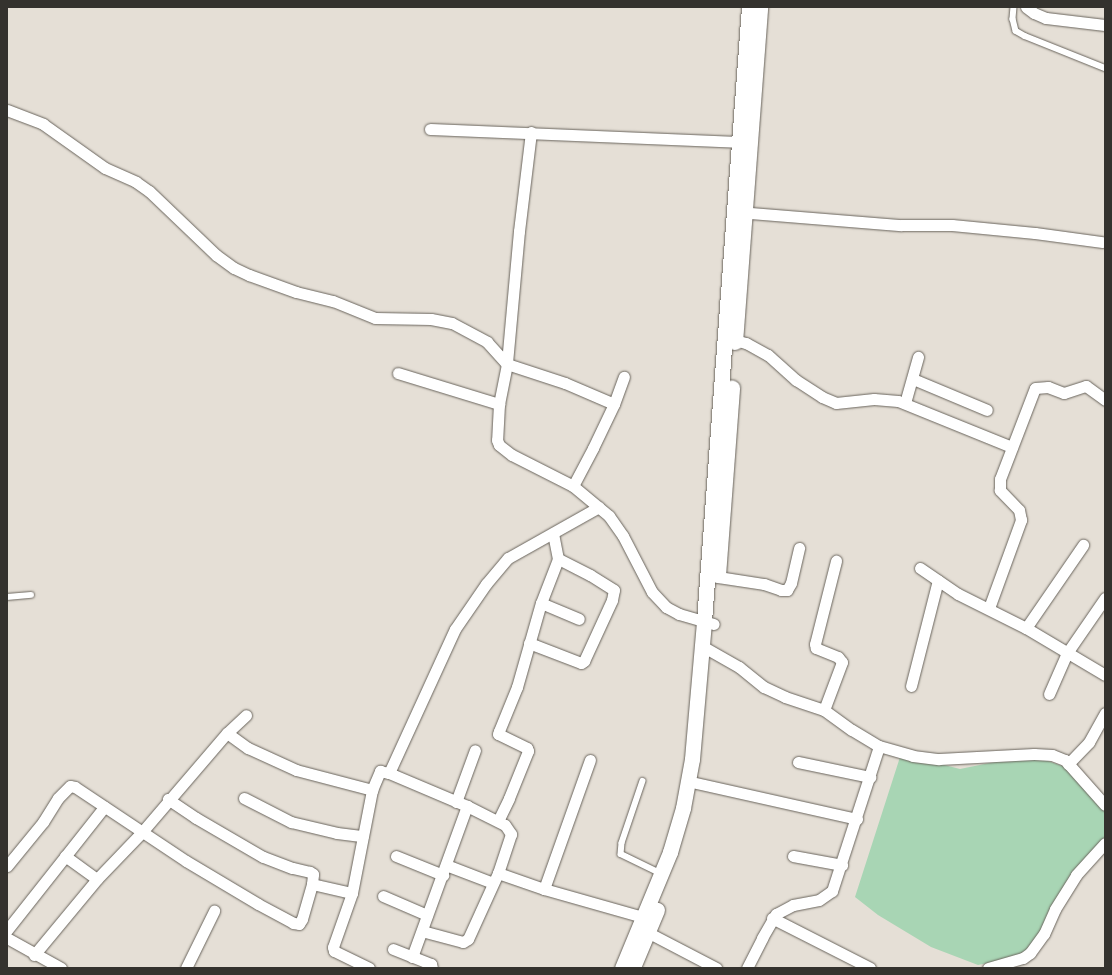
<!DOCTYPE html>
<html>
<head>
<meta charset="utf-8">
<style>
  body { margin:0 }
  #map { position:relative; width:1112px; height:975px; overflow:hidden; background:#e5dfd6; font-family:"Source Sans 3",sans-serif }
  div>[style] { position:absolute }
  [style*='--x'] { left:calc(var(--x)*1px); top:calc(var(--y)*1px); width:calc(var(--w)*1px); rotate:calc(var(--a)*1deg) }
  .green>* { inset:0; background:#a8d5b4 }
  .roads { filter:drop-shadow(0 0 1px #69645c) drop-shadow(0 0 1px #69645c) }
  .service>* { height:5.5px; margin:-2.75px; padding:0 2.75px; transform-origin:2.75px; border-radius:2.75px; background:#fff }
  .minor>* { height:11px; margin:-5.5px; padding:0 5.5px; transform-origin:5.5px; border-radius:5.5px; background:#fff }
  .secondary>* { height:15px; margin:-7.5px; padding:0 7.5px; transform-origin:7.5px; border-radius:7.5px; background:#fff }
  span { translate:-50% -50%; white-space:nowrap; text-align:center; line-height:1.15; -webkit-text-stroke:3px #f2ece3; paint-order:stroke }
  .frame { position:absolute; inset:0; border:8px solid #34322e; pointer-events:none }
</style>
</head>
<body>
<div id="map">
  <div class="green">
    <div style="clip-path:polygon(901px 754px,960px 769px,1004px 760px,1045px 760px,1071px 769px,1105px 807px,1105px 838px,1031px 954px,978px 965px,931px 947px,878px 915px,855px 897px)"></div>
  </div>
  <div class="roads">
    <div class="service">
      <div style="--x:1014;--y:7;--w:12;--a:95"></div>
      <div style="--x:1013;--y:19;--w:12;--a:76"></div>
      <div style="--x:1016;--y:31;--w:10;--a:29"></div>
      <div style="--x:1025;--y:36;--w:86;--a:21.8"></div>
      <div style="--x:7;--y:597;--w:24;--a:-5"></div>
      <div style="--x:643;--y:781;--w:65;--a:108.7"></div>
      <div style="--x:622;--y:843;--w:11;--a:95"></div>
      <div style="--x:621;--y:854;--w:43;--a:26"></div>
    </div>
    <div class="minor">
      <div style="--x:1026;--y:7;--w:10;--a:37"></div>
      <div style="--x:1034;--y:13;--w:13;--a:23"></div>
      <div style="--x:1046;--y:18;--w:59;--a:6.8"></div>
      <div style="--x:7;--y:110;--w:39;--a:21"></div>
      <div style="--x:43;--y:124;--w:76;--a:35.4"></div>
      <div style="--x:105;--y:168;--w:34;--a:24"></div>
      <div style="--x:136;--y:182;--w:16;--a:35"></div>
      <div style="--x:149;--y:191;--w:93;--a:43.7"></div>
      <div style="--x:216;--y:255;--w:22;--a:36"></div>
      <div style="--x:234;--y:268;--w:17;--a:25"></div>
      <div style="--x:249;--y:275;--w:50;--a:19.9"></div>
      <div style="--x:296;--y:292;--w:38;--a:14"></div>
      <div style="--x:333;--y:301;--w:45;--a:22"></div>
      <div style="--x:375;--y:318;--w:56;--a:1"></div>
      <div style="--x:431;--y:319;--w:21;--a:11"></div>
      <div style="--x:452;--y:323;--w:40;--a:28"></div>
      <div style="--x:487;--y:342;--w:30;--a:48"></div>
      <div style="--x:507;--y:364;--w:61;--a:18.1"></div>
      <div style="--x:565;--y:383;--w:53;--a:23.2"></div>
      <div style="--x:614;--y:404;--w:29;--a:-70"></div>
      <div style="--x:430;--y:129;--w:308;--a:2.4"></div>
      <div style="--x:531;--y:132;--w:100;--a:96.9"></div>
      <div style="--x:519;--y:231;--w:134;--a:95.2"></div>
      <div style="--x:507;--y:364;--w:41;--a:101.3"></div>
      <div style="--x:499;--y:404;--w:36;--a:93"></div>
      <div style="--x:497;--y:440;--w:5;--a:68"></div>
      <div style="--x:499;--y:445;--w:16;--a:38"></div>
      <div style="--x:512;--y:455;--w:68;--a:26.9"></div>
      <div style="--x:573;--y:486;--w:47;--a:39.8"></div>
      <div style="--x:609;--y:516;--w:24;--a:55"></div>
      <div style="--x:623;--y:536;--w:63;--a:62.6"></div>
      <div style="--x:652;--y:592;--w:21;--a:47"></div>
      <div style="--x:666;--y:607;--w:15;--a:28"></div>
      <div style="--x:679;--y:614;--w:36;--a:16"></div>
      <div style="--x:738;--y:212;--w:164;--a:4.6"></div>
      <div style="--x:901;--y:225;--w:51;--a:0"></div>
      <div style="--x:952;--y:225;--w:83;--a:5.5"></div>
      <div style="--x:1035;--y:233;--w:68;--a:7.7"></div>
      <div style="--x:728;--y:338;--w:19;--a:16"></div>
      <div style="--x:746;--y:343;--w:25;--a:29"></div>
      <div style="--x:768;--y:355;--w:38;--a:42"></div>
      <div style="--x:796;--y:380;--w:31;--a:33"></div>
      <div style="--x:822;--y:397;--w:15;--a:23"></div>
      <div style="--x:836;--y:403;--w:38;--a:-6"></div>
      <div style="--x:874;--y:399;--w:24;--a:5"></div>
      <div style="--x:898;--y:401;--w:123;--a:22"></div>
      <div style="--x:398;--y:373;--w:106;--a:17.1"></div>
      <div style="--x:913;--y:379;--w:80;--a:22.7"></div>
      <div style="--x:905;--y:403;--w:48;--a:-74.2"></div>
      <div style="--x:573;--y:486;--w:43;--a:-62.2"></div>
      <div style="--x:593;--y:448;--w:49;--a:-64.5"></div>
      <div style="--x:920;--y:568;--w:46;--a:34.4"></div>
      <div style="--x:958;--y:594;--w:76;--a:26.6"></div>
      <div style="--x:1026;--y:628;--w:92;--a:30.7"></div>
      <div style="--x:718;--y:577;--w:47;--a:8.7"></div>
      <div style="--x:764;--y:584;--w:18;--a:19"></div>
      <div style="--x:781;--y:590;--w:6;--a:0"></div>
      <div style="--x:787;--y:590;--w:8;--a:-60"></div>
      <div style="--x:791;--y:583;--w:36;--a:-77"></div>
      <div style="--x:541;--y:603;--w:41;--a:22.8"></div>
      <div style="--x:989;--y:608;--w:94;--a:-70"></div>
      <div style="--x:1021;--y:520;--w:10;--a:-101"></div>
      <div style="--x:1019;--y:510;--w:28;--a:-134"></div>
      <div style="--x:1000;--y:490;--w:11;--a:-90"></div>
      <div style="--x:1000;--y:479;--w:97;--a:-69"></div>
      <div style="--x:1035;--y:388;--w:13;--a:-4"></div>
      <div style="--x:1048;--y:387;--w:17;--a:21"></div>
      <div style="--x:1064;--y:393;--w:23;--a:-18"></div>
      <div style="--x:1086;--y:386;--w:24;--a:36"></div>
      <div style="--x:1026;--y:628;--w:101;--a:-55.5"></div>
      <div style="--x:529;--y:643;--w:56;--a:21"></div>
      <div style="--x:581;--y:663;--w:4;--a:-34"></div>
      <div style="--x:584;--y:661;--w:67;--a:-65.3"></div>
      <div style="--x:612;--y:600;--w:10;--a:-79"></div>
      <div style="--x:614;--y:590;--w:28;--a:-148"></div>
      <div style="--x:590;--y:575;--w:36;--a:-153"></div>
      <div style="--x:702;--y:646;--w:43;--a:29.6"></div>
      <div style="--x:739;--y:667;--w:32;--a:39"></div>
      <div style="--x:764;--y:687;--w:23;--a:25"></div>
      <div style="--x:785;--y:697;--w:41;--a:18.4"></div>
      <div style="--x:824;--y:710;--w:34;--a:36"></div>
      <div style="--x:852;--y:730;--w:31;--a:31"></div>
      <div style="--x:879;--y:746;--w:35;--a:16"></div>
      <div style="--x:913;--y:756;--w:26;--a:7"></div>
      <div style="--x:939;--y:759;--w:95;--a:-3"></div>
      <div style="--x:1034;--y:754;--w:18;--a:3"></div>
      <div style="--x:1052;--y:755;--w:14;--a:21"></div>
      <div style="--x:1065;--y:760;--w:60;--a:48.4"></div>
      <div style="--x:911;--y:686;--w:109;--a:-75.7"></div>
      <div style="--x:1049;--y:694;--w:45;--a:-66.3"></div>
      <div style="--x:1067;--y:653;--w:67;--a:-55.4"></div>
      <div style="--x:824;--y:710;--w:51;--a:-69.4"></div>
      <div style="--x:842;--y:662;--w:6;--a:-129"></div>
      <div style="--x:838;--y:657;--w:24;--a:-158"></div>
      <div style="--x:816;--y:648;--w:4;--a:-104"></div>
      <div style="--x:815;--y:644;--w:86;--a:-75.8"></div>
      <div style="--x:227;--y:733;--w:26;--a:36"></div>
      <div style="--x:248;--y:748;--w:53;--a:24.6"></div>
      <div style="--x:296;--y:770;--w:79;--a:14.7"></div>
      <div style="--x:798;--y:762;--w:74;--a:11.8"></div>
      <div style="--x:1068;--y:764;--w:30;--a:-46"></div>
      <div style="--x:1089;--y:742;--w:33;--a:-61"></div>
      <div style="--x:389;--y:773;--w:158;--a:-65.4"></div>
      <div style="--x:455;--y:629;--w:55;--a:-55.4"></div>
      <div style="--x:486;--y:584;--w:34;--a:-50"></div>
      <div style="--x:508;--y:558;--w:104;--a:-29.3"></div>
      <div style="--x:696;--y:783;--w:165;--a:12.6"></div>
      <div style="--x:244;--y:798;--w:53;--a:27.1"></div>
      <div style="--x:291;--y:822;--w:47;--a:13.4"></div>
      <div style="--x:337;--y:833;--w:26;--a:7"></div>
      <div style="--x:456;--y:802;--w:55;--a:-69.9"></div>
      <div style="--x:498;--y:821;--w:25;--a:-64"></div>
      <div style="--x:509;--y:798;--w:51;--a:-68"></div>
      <div style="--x:528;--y:751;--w:3;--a:-108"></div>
      <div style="--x:527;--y:748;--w:32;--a:-154"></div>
      <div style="--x:498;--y:734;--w:3;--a:-72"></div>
      <div style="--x:499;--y:731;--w:48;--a:-67.8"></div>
      <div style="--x:517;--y:687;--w:87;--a:-74.1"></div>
      <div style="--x:541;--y:603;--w:47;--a:-68.9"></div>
      <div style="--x:558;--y:559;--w:25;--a:-101"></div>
      <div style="--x:65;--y:856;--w:39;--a:36"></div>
      <div style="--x:396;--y:856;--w:51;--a:22"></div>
      <div style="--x:793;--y:856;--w:50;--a:10.4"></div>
      <div style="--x:446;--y:865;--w:50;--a:21"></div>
      <div style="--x:7;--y:866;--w:57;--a:-50.7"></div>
      <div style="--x:43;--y:822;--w:28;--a:-58"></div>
      <div style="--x:58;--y:798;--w:17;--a:-45"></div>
      <div style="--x:70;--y:786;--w:5;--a:11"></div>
      <div style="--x:75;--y:787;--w:133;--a:33.7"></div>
      <div style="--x:186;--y:861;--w:84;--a:30.8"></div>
      <div style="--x:258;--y:904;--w:40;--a:28"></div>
      <div style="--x:293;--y:923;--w:6;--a:9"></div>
      <div style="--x:299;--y:924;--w:6;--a:-59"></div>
      <div style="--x:302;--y:919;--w:36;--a:-74"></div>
      <div style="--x:312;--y:884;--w:10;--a:-84"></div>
      <div style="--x:313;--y:874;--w:4;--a:-146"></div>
      <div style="--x:310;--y:872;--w:18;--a:-167"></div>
      <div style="--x:292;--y:868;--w:31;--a:-159"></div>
      <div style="--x:263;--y:857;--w:78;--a:-149.8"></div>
      <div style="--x:196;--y:818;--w:34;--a:-146"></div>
      <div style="--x:498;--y:873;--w:49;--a:19.2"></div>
      <div style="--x:544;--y:889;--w:110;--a:15.8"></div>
      <div style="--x:312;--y:884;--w:41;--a:12.7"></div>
      <div style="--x:544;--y:889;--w:137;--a:-70.4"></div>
      <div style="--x:383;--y:896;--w:48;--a:23.4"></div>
      <div style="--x:772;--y:918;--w:110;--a:27"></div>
      <div style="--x:7;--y:930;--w:157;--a:-51.7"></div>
      <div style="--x:649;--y:933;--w:76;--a:27.6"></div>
      <div style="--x:7;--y:938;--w:62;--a:29.1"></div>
      <div style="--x:393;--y:949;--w:41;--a:21.5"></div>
      <div style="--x:431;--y:964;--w:4;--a:76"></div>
      <div style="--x:34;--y:955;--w:99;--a:-50.3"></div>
      <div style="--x:97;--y:879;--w:65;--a:-46.2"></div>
      <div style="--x:142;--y:832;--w:130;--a:-49.4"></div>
      <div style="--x:227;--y:733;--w:26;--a:-43"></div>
      <div style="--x:412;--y:957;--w:161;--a:-70"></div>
      <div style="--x:186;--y:968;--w:64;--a:-63.8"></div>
      <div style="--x:369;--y:968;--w:39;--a:-154"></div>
      <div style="--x:334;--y:951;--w:4;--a:-104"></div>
      <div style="--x:333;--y:947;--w:57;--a:-70.6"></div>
      <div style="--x:352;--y:893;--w:105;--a:-79"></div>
      <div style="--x:372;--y:790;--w:21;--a:-67"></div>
      <div style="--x:380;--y:771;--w:9;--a:13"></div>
      <div style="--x:389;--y:773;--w:85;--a:22.9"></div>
      <div style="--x:467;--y:806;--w:42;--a:26.6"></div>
      <div style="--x:505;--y:825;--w:11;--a:56"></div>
      <div style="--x:511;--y:834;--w:41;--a:108.4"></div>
      <div style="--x:498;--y:873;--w:72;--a:114.4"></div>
      <div style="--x:468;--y:939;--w:6;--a:149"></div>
      <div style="--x:463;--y:942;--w:42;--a:-165"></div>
      <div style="--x:747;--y:968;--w:34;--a:-63"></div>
      <div style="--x:762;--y:938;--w:28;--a:-60"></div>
      <div style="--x:776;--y:914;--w:19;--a:-28"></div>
      <div style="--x:793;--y:905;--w:26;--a:-11"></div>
      <div style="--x:819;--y:900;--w:16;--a:-35"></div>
      <div style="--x:832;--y:891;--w:152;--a:-72"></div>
      <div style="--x:988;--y:968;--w:36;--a:-16"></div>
      <div style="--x:1023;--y:958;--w:9;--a:-36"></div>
      <div style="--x:1030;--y:953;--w:24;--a:-54"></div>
      <div style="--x:1044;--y:934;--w:27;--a:-66"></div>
      <div style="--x:1055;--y:909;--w:40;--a:-58"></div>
      <div style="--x:1076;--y:875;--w:43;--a:-47.8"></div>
    </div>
    <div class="secondary">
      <div style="--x:735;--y:342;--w:336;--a:-85.7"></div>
      <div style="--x:718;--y:575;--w:188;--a:-85.7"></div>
      <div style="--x:633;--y:967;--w:62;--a:-67.2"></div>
      <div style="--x:622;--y:968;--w:126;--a:-67.5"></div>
      <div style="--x:670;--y:852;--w:46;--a:-73.5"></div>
      <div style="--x:683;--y:808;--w:50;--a:-79.6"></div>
      <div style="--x:692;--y:759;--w:139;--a:-85"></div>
      <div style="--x:704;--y:621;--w:616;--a:-85.81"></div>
    </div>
  </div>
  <div class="frame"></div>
</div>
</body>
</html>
